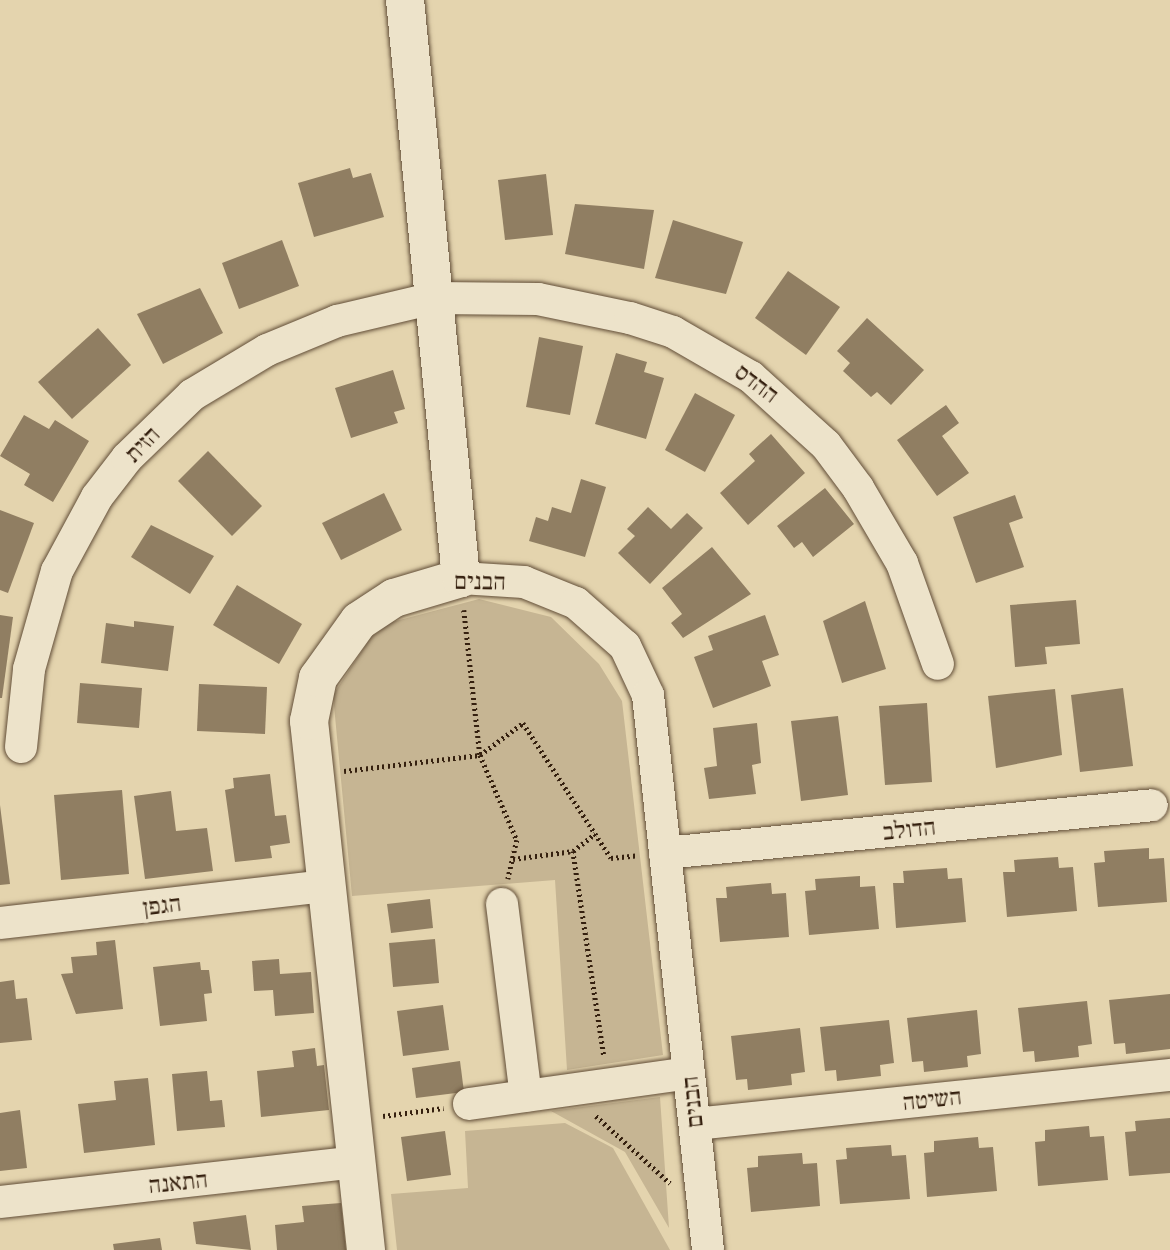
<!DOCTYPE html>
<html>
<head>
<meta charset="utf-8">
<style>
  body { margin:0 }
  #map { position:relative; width:1170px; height:1250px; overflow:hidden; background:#e4d4ae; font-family:"Gentium Book Plus","Frank Ruhl Libre",serif }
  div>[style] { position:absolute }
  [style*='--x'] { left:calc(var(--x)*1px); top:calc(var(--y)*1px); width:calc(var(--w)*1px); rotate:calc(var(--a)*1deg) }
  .green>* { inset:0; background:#c6b593 }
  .building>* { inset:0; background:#907e62 }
  .path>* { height:4.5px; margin-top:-2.25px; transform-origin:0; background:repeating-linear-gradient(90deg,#35200f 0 2px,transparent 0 5.5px) }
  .roads { filter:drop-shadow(0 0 2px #614d37) drop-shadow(0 0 2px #614d37) }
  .street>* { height:32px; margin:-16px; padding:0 16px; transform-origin:16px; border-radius:16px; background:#ede3ca }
  .secondary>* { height:38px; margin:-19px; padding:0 19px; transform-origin:19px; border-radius:19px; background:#ede3ca }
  span { translate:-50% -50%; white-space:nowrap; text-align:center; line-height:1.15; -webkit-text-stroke:7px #ede3ca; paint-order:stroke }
  .street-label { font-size:24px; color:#35200f }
</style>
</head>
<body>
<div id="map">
  <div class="green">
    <div style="clip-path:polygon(479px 599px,551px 617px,599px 664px,622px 701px,663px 1055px,567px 1070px,555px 880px,352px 896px,333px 695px,371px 637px,392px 622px)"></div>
    <div style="clip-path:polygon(660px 1097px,669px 1228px,625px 1152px,551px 1111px)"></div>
    <div style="clip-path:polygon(565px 1123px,613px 1148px,670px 1250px,397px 1250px,391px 1194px,468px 1188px,465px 1131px)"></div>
  </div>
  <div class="building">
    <div style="clip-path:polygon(350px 168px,353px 178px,371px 173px,384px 217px,314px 237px,298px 183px)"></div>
    <div style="clip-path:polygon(546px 174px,553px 235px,505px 240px,498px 180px)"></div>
    <div style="clip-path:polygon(575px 204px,654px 210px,644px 269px,565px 254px)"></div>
    <div style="clip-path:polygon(673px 220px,743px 242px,726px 294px,655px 278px)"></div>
    <div style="clip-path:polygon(282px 240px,299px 286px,239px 309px,222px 263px)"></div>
    <div style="clip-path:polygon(788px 271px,840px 307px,806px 355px,755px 318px)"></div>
    <div style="clip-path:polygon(200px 288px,223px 333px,163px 364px,137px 314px)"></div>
    <div style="clip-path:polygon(867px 318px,924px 370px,891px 405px,877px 392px,871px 397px,843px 371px,850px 363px,837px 351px)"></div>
    <div style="clip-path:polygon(98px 328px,131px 365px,72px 419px,38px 382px)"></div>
    <div style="clip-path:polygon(539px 337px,583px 346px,570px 415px,526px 407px)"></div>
    <div style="clip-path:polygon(616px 353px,647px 362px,644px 372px,664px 378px,646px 439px,595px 424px)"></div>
    <div style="clip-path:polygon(393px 370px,405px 409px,394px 412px,398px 423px,351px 438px,335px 388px)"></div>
    <div style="clip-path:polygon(695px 393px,735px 415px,705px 472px,665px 450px)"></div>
    <div style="clip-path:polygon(946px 405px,959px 423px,942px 436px,969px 473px,937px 496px,897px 440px)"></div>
    <div style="clip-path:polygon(24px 415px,49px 429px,55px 420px,89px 441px,53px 502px,24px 485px,30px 474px,0 456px)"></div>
    <div style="clip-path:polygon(771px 434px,805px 473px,748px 525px,720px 493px,755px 461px,749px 454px)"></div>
    <div style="clip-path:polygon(208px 451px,262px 506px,232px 536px,178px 481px)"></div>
    <div style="clip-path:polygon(581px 479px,606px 487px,585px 557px,529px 541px,536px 517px,548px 521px,552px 507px,571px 513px)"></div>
    <div style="clip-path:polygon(825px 488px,854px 524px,813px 557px,802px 542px,794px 548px,777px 526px)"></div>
    <div style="clip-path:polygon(384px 493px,402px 530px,341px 560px,322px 523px)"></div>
    <div style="clip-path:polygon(1015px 495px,1023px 518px,1009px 523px,1024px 567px,976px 583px,953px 517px)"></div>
    <div style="clip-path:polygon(648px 507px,671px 529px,687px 513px,703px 528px,650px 584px,618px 553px,635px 536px,627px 529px)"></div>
    <div style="clip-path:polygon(0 510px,34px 523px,8px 593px,0 590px)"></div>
    <div style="clip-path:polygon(151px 525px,214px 556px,190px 594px,131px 557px)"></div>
    <div style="clip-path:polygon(712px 547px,751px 594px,683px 638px,671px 623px,682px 614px,662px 588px)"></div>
    <div style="clip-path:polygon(237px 585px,302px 624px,279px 664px,213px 625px)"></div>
    <div style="clip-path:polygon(1076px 600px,1080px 644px,1045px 647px,1047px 664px,1015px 667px,1010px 605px)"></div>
    <div style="clip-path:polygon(865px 601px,886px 669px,842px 683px,823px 621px)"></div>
    <div style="clip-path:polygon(0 615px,13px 617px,2px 698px,0 698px)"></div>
    <div style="clip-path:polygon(765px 615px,779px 655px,762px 661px,771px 686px,713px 708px,694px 657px,713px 650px,708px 636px)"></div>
    <div style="clip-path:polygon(134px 621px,174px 626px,168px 671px,101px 663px,106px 623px,134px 627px)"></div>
    <div style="clip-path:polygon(80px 683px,142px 688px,139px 728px,77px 723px)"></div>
    <div style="clip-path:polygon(199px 684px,267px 687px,265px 734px,197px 731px)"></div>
    <div style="clip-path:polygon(1123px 688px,1133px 766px,1080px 772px,1071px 695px)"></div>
    <div style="clip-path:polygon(1055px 689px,1062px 755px,996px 768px,988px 696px)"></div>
    <div style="clip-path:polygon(927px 703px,932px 782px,885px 785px,879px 706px)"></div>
    <div style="clip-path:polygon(838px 716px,848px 795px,801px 801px,791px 721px)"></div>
    <div style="clip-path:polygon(757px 723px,761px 763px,752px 765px,756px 794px,709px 799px,704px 768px,717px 766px,713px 728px)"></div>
    <div style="clip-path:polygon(270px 774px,275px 816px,286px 815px,290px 843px,270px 846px,272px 858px,235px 862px,225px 790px,234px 788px,233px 778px)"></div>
    <div style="clip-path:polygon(122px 790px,129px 874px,61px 880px,54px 795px)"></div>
    <div style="clip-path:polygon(171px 791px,176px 831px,207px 828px,213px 871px,145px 879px,134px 796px)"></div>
    <div style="clip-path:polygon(0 805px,10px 884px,0 885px)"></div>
    <div style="clip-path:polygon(1149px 848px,1149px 859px,1164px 858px,1167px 902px,1098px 907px,1094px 863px,1105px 862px,1104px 851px)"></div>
    <div style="clip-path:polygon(1058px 857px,1059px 868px,1073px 867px,1077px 911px,1007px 917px,1003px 872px,1015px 872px,1014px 860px)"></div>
    <div style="clip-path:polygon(947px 868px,948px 879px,962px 878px,966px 922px,896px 928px,893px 883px,904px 883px,903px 871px)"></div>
    <div style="clip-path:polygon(860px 876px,860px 887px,875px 886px,879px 929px,809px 935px,805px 891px,816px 890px,815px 879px)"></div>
    <div style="clip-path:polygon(771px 883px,772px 894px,786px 893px,789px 937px,720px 942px,716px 898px,727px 898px,726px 887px)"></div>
    <div style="clip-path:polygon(430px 899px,433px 928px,391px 933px,387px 904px)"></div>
    <div style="clip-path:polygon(435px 939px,439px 983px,393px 987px,389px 943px)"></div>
    <div style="clip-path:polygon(115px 940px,123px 1009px,76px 1014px,61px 974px,73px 973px,71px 957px,97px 955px,96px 942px)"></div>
    <div style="clip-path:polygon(279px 959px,280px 974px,311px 972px,314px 1013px,275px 1016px,273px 990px,254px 991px,252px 961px)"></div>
    <div style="clip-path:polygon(200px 962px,201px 970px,209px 970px,212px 993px,204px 994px,207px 1021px,160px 1026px,153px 967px)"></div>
    <div style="clip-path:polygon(14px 980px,16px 999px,27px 998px,32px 1040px,0 1043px,0 982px)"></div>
    <div style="clip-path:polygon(1170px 994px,1170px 1049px,1126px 1054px,1125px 1043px,1114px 1044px,1109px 1000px)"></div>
    <div style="clip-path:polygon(1087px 1001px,1092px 1044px,1078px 1046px,1079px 1057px,1035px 1062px,1034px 1051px,1023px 1052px,1018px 1008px)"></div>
    <div style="clip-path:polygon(443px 1005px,449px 1050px,403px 1056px,397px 1011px)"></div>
    <div style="clip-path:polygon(977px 1010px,981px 1054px,967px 1056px,968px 1067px,924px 1072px,923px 1061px,912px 1062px,907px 1018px)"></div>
    <div style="clip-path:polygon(889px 1020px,894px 1063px,880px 1065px,881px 1076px,837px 1081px,836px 1070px,825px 1071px,820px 1027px)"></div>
    <div style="clip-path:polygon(800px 1028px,805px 1072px,791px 1074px,792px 1085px,748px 1090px,747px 1079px,736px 1080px,731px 1036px)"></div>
    <div style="clip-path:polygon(315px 1048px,317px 1066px,324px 1065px,329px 1110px,261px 1117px,257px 1071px,294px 1067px,292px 1051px)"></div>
    <div style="clip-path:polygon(460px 1061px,464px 1092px,416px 1098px,412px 1068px)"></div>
    <div style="clip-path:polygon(207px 1071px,210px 1101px,222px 1100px,225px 1127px,177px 1131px,172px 1074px)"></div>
    <div style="clip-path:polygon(148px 1078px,155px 1145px,84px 1153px,78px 1104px,116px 1100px,114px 1081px)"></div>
    <div style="clip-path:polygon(20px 1110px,27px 1168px,0 1171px,0 1113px)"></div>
    <div style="clip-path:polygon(1170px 1118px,1170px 1173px,1129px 1176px,1125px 1132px,1136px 1131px,1135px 1121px)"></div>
    <div style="clip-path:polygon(1089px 1126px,1090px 1137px,1104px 1136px,1108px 1180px,1038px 1186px,1035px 1142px,1045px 1141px,1045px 1130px)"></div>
    <div style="clip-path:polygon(445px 1131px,451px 1175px,407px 1181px,401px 1137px)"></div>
    <div style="clip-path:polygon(978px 1137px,979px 1148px,993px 1147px,997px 1191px,927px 1197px,924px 1153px,934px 1152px,934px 1141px)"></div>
    <div style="clip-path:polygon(891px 1145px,892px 1156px,906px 1155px,910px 1199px,840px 1204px,836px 1160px,847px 1159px,846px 1148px)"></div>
    <div style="clip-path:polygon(802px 1153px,803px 1164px,817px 1163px,820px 1206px,751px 1212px,747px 1168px,758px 1167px,758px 1156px)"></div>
    <div style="clip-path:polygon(341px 1203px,346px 1250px,277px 1250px,275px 1225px,304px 1222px,302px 1206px)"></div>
    <div style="clip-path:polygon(246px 1215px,251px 1250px,196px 1244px,193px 1222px)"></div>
    <div style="clip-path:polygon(160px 1238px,162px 1250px,114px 1250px,113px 1244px)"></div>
  </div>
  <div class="path">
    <div style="--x:464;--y:610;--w:146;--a:83.7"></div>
    <div style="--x:480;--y:755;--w:93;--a:66.5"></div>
    <div style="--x:517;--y:840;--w:40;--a:103"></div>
    <div style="--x:344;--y:771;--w:137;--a:-6.7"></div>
    <div style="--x:480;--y:755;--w:54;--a:-36.7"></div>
    <div style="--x:523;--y:723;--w:161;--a:56.9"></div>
    <div style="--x:611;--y:858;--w:27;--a:-6"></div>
    <div style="--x:573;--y:851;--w:208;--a:81.4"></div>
    <div style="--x:513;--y:859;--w:61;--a:-7.6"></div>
    <div style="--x:573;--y:851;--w:28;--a:-38"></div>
    <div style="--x:383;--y:1116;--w:61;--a:-7.6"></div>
    <div style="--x:596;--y:1116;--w:100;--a:42.2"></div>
  </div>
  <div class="roads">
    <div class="street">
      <div style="--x:461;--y:578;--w:63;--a:3.6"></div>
      <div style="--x:524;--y:582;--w:56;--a:22"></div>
      <div style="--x:576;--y:603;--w:65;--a:41.3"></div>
      <div style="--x:625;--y:646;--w:54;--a:64.9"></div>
      <div style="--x:648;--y:695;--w:558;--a:83.83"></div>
      <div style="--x:21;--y:747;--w:78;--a:-84.1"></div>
      <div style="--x:29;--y:669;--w:102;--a:-74.1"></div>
      <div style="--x:57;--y:571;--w:84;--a:-61.6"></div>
      <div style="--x:97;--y:497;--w:49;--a:-52.4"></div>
      <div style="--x:127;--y:458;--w:91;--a:-44.1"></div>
      <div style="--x:192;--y:395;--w:87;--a:-31"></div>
      <div style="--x:267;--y:350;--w:76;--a:-22.5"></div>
      <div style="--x:337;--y:321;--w:100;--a:-13.3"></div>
      <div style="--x:434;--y:298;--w:104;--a:0.6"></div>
      <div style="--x:538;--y:299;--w:94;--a:11.7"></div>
      <div style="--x:630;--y:318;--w:45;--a:18"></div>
      <div style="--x:673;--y:332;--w:90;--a:30"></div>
      <div style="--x:751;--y:377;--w:101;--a:42.2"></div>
      <div style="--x:826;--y:445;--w:54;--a:53.3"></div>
      <div style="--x:858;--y:488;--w:87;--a:59.6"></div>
      <div style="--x:902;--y:563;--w:107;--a:70.4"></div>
      <div style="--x:665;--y:853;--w:489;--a:-5.6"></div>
      <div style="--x:502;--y:904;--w:193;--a:82.9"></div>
      <div style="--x:0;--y:923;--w:326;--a:-6.5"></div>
      <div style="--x:469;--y:1104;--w:222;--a:-8"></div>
      <div style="--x:695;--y:1124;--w:478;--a:-5.9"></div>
      <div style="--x:0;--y:1202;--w:358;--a:-6.4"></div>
    </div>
    <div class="secondary">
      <div style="--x:366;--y:1250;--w:532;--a:-96.15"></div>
      <div style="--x:309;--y:721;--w:44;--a:-78.2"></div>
      <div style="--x:318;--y:678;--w:70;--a:-54.3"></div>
      <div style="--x:359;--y:621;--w:42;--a:-33.3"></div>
      <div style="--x:394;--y:598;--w:70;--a:-16.6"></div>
      <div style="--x:461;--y:578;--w:581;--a:-95.53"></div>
    </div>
  </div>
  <div class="street-label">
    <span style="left:757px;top:383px;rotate:37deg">ההדס</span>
    <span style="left:142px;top:444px;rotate:-46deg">הזית</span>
    <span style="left:480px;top:581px;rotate:1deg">הבנים</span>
    <span style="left:909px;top:829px;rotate:-6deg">הדולב</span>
    <span style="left:162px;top:905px;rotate:-7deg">הגפן</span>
    <span style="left:932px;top:1099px;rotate:-6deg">השיטה</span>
    <span style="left:692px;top:1102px;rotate:-96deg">הבנים</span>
    <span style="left:178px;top:1182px;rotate:-6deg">התאנה</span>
  </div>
</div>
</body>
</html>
